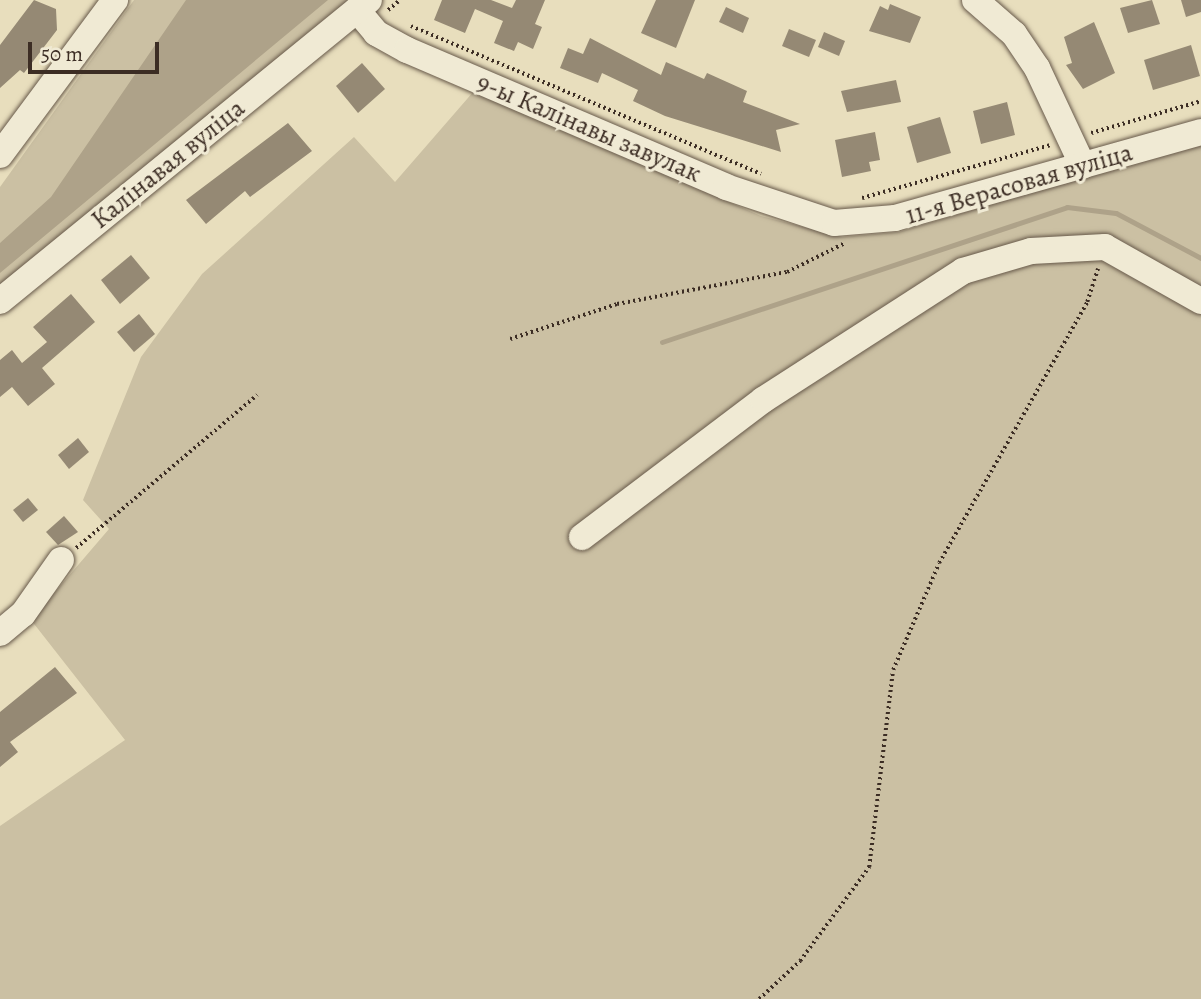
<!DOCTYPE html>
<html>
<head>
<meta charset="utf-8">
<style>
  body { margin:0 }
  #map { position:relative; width:1201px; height:999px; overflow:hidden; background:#e8debd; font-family:Alegreya,serif }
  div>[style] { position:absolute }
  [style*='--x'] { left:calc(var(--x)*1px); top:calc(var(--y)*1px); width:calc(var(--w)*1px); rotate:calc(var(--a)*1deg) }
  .green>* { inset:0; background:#cbc0a3 }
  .water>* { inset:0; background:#aea289 }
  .stream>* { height:5px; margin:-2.5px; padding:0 2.5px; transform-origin:2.5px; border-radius:2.5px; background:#aea289 }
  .building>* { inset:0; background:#958974 }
  .path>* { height:3.5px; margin-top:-1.75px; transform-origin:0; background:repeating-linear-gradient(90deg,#3c2d24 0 2px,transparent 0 5.5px) }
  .roads { filter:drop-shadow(0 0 2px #67594a) drop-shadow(0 0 2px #67594a) }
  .minor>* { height:26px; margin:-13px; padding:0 13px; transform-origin:13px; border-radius:13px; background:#f0ead4 }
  span { translate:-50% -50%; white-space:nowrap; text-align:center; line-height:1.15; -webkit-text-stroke:6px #f0ead4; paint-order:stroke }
  .street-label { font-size:26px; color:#3c2d24 }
  .scale { position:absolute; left:28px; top:42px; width:131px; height:32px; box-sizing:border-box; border:4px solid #3c2d24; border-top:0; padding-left:9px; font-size:21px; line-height:24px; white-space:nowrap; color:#3c2d24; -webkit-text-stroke:5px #f0ead4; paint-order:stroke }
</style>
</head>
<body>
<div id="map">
  <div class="green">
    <div style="clip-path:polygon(134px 0,355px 0,0 292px,0 187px)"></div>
    <div style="clip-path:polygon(474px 91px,761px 216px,842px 237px,899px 232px,1201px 142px,1201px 999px,0 999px,0 826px,125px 740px,31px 620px,109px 529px,83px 500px,141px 357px,202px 274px,354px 137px,395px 182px)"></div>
  </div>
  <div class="water">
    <div style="clip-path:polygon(186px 0,328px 0,0 273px,0 243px,51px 197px)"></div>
  </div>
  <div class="stream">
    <div style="--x:662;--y:342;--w:427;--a:-18.4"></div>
    <div style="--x:1067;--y:207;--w:49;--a:7"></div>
    <div style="--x:1116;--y:213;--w:96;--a:27.9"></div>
  </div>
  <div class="building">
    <div style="clip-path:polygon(34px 0,56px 9px,57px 30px,24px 73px,20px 70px,0 88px,0 45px)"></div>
    <div style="clip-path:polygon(442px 0,491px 0,512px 8px,516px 0,545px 0,535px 24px,542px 27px,533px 49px,518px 42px,514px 51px,494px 43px,503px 21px,475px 9px,465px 33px,434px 20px)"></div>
    <div style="clip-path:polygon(656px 0,695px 0,676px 48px,641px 33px)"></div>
    <div style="clip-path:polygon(1152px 0,1160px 24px,1128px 33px,1120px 8px)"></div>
    <div style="clip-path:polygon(1181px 0,1201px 0,1201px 12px,1186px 17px)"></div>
    <div style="clip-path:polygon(890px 4px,921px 17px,910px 43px,869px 31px,880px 6px,888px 10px)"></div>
    <div style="clip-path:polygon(726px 7px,749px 18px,743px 33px,719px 22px)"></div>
    <div style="clip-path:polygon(1094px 22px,1115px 73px,1083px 89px,1066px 65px,1072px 63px,1064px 37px)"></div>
    <div style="clip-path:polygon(789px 29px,816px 40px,809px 57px,782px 46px)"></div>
    <div style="clip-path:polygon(824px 32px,845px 41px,839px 56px,818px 47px)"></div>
    <div style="clip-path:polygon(590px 38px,661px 75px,666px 62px,704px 79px,707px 73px,747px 91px,743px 102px,800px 124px,776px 130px,781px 152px,665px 116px,633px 101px,638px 90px,602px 73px,598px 83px,560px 68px,568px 48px,583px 54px)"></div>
    <div style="clip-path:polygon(1191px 45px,1200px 76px,1153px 90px,1144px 60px)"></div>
    <div style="clip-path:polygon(362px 63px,385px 89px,358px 113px,336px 86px)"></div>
    <div style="clip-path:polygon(896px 80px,901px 102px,847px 112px,841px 91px)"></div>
    <div style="clip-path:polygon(1007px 102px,1015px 135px,981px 144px,973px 111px)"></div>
    <div style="clip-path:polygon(940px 117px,951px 153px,917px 163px,907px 127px)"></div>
    <div style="clip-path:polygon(288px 123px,312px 151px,250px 197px,245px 191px,206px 224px,186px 200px)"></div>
    <div style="clip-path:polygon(875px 132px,880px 160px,869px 162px,871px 171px,842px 177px,835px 140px)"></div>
    <div style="clip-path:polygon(131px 255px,150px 278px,120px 304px,101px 280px)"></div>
    <div style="clip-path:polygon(71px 294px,95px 322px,42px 368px,55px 384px,28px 406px,12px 387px,0 397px,0 360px,12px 350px,22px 363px,47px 342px,33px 327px)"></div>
    <div style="clip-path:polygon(139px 314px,155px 334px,134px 352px,117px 332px)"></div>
    <div style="clip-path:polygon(78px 438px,89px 452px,69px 469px,58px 455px)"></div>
    <div style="clip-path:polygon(28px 498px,38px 510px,23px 522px,13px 510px)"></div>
    <div style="clip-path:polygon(64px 516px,78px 532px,58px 545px,46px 532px)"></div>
    <div style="clip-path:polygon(55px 667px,77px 693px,10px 742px,18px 752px,0 767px,0 712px)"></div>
  </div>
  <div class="path">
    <div style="--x:388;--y:10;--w:16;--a:-40"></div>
    <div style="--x:411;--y:26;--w:380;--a:22.9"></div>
    <div style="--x:1091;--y:133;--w:115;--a:-16.2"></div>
    <div style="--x:862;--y:198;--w:195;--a:-15.7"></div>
    <div style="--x:510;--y:339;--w:113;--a:-18.1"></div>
    <div style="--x:617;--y:304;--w:173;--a:-10.7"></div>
    <div style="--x:787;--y:272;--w:65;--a:-26.6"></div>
    <div style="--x:76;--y:548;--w:237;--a:-40.2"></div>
    <div style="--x:759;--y:999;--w:56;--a:-42.8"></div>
    <div style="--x:800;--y:961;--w:117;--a:-53.7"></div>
    <div style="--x:869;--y:867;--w:198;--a:-83.1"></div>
    <div style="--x:893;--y:670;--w:116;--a:-66.7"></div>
    <div style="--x:939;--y:563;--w:300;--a:-60.4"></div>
    <div style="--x:1087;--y:302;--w:35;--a:-72"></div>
  </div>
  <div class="roads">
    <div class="minor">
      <div style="--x:975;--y:0;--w:52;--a:41.1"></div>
      <div style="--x:1014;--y:34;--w:41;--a:55.9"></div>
      <div style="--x:1037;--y:68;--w:108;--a:64.9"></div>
      <div style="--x:357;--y:10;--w:30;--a:50"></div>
      <div style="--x:376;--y:33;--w:35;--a:29"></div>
      <div style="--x:407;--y:50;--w:347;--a:23.2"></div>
      <div style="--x:726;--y:187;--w:114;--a:18.4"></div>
      <div style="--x:834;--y:223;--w:61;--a:-4.7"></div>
      <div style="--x:895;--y:218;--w:318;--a:-15.7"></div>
      <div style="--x:0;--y:155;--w:193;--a:-53.4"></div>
      <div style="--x:0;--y:301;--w:476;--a:-39.2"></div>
      <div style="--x:582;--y:537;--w:227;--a:-37.1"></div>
      <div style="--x:763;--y:400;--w:238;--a:-32.8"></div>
      <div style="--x:963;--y:271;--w:71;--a:-16.4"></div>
      <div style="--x:1031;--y:251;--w:74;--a:-3.1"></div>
      <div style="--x:1105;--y:247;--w:110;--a:29.4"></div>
      <div style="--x:0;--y:633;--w:30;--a:-40"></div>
      <div style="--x:23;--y:614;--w:66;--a:-54.9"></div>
    </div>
  </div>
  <div class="street-label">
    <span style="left:589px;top:128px;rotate:23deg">9-ы Калінавы завулак</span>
    <span style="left:168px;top:164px;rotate:-39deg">Калінавая вуліца</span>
    <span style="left:1019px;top:184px;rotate:-16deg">11-я Верасовая вуліца</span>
  </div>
  <div class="scale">50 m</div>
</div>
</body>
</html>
